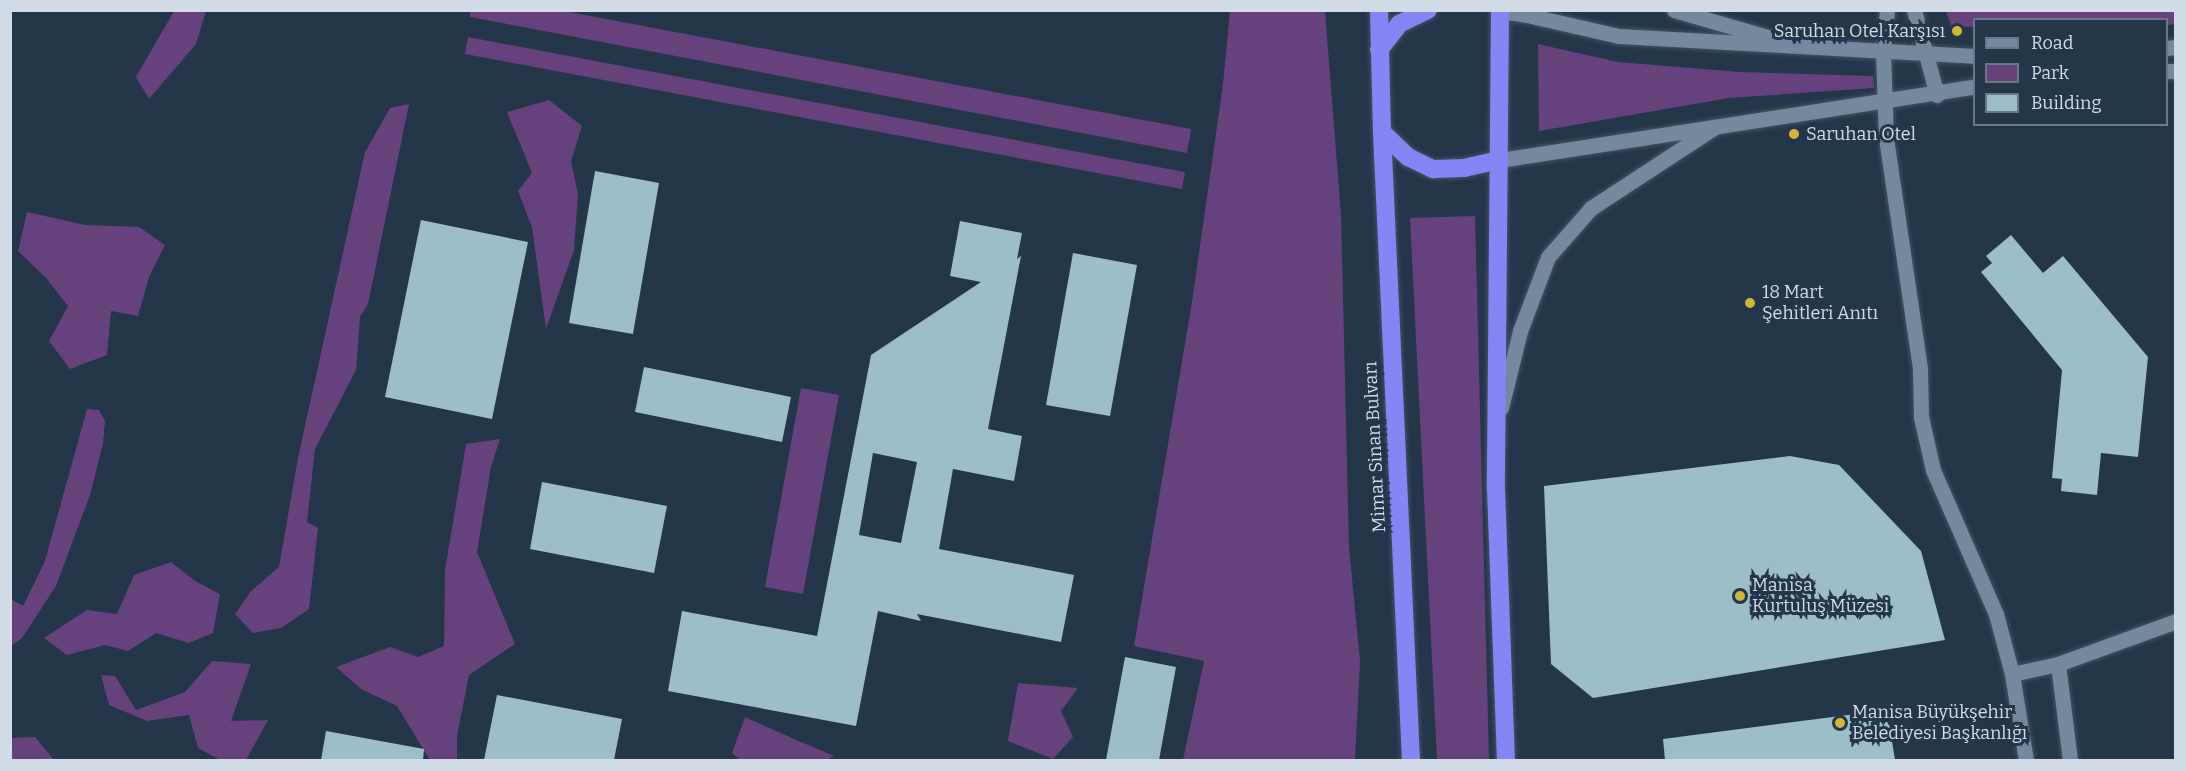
<!DOCTYPE html>
<html>
<head>
<meta charset="utf-8">
<style>
  body { margin:0 }
  #map { position:relative; width:2186px; height:771px; overflow:hidden; background:#243649; font-family:Bitter,serif }
  div>[style] { position:absolute }
  [style*='--x'] { left:calc(var(--x)*1px); top:calc(var(--y)*1px); width:calc(var(--w)*1px); rotate:calc(var(--a)*1deg) }
  .green>* { inset:0; background:#67417c }
  .building>* { inset:0; background:#9bbec9 }
  .roads { filter:drop-shadow(0 0 2px #435262) drop-shadow(0 0 2px #435262) }
  .minor>* { height:15px; margin:-7.5px; padding:0 7.5px; transform-origin:7.5px; border-radius:7.5px; background:#74899f }
  .highway>* { height:18px; margin:-9px; padding:0 9px; transform-origin:9px; border-radius:9px; background:#8685f5 }
  .dots>* { width:16px; height:16px; translate:-50% -50%; box-sizing:border-box; border:3px solid #243649; border-radius:50% }
  span { translate:-50% -50%; white-space:nowrap; text-align:center; line-height:1.15; -webkit-text-stroke:6px #243649; paint-order:stroke }
  .poi-label { font-size:18px; color:#d1dce8 }
  .right { translate:-100% -50%; text-align:right }
  .left { translate:0 -50%; text-align:left }
  .street-label { font-size:18px; color:#d1dce8 }
  .frame { position:absolute; inset:0; border:12px solid #d1dce8; pointer-events:none }
  .legend { position:absolute; left:1973px; top:18px; width:195px; height:108px; box-sizing:border-box; background:#243649; border:2px solid #697889; margin:0; padding:8px 10px; list-style:none; font-size:18px; color:#d1dce8 }
  .legend li { display:flex; align-items:center; gap:12px; height:30px }
  .legend b { width:30px; border:2px solid #697889 }
</style>
</head>
<body>
<div id="map">
  <div class="green">
    <div style="clip-path:polygon(174px 11px,206px 11px,196px 44px,149px 99px,136px 77px)"></div>
    <div style="clip-path:polygon(470px 11px,564px 11px,1191px 129px,1187px 153px,470px 17px)"></div>
    <div style="clip-path:polygon(1230px 11px,1325px 11px,1341px 215px,1349px 547px,1360px 661px,1355px 760px,1183px 760px,1204px 661px,1134px 646px,1192px 302px,1223px 84px)"></div>
    <div style="clip-path:polygon(1946px 11px,2175px 11px,2175px 24px,2167px 25px,2166px 20px,1974px 20px,1974px 27px,1951px 26px)"></div>
    <div style="clip-path:polygon(468px 37px,1185px 172px,1182px 189px,465px 54px)"></div>
    <div style="clip-path:polygon(1538px 44px,1618px 62px,1740px 72px,1873px 76px,1874px 88px,1729px 98px,1539px 131px)"></div>
    <div style="clip-path:polygon(549px 100px,582px 126px,571px 161px,578px 194px,574px 250px,546px 329px,532px 227px,518px 191px,532px 173px,507px 112px)"></div>
    <div style="clip-path:polygon(409px 104px,368px 304px,360px 317px,356px 370px,315px 449px,307px 522px,318px 528px,309px 609px,281px 628px,253px 633px,235px 614px,251px 591px,279px 567px,298px 458px,365px 152px,390px 108px)"></div>
    <div style="clip-path:polygon(27px 212px,85px 225px,139px 227px,165px 245px,149px 277px,138px 316px,111px 311px,107px 355px,70px 369px,49px 341px,68px 306px,46px 278px,18px 251px)"></div>
    <div style="clip-path:polygon(1475px 216px,1489px 760px,1437px 760px,1410px 218px)"></div>
    <div style="clip-path:polygon(801px 388px,839px 395px,803px 594px,765px 587px)"></div>
    <div style="clip-path:polygon(87px 409px,99px 410px,105px 421px,103px 444px,90px 495px,56px 586px,22px 638px,11px 646px,11px 599px,23px 606px,45px 561px)"></div>
    <div style="clip-path:polygon(500px 439px,491px 467px,477px 552px,515px 644px,469px 675px,457px 736px,457px 760px,430px 760px,397px 706px,361px 689px,336px 667px,390px 647px,418px 657px,444px 646px,445px 570px,466px 444px)"></div>
    <div style="clip-path:polygon(171px 562px,195px 581px,220px 594px,213px 633px,189px 643px,156px 633px,128px 651px,105px 645px,67px 655px,44px 638px,87px 610px,117px 614px,134px 575px)"></div>
    <div style="clip-path:polygon(212px 661px,251px 664px,231px 721px,268px 720px,246px 760px,220px 760px,198px 748px,189px 715px,147px 721px,109px 705px,101px 675px,115px 676px,136px 710px,185px 692px)"></div>
    <div style="clip-path:polygon(1018px 683px,1078px 688px,1061px 711px,1073px 737px,1053px 759px,1008px 741px)"></div>
    <div style="clip-path:polygon(745px 717px,794px 739px,834px 756px,826px 760px,740px 760px,732px 753px)"></div>
    <div style="clip-path:polygon(35px 737px,54px 760px,11px 760px,11px 738px)"></div>
  </div>
  <div class="building">
    <div style="clip-path:polygon(595px 171px,659px 183px,633px 334px,569px 323px)"></div>
    <div style="clip-path:polygon(421px 220px,528px 242px,492px 419px,385px 397px)"></div>
    <div style="clip-path:polygon(evenodd,960px 221px,1022px 233px,1017px 259px,1021px 256px,988px 429px,1022px 436px,1014px 481px,953px 469px,939px 549px,1074px 575px,1061px 642px,917px 614px,921px 621px,878px 611px,856px 726px,668px 691px,682px 611px,817px 636px,871px 355px,981px 282px,950px 276px,960px 221px,873px 453px,917px 462px,901px 543px,859px 535px,873px 453px)"></div>
    <div style="clip-path:polygon(2011px 235px,2043px 273px,2063px 256px,2148px 357px,2138px 457px,2101px 453px,2097px 495px,2061px 491px,2062px 479px,2052px 478px,2062px 370px,1981px 272px,1992px 263px,1986px 256px)"></div>
    <div style="clip-path:polygon(1073px 253px,1137px 265px,1110px 416px,1046px 405px)"></div>
    <div style="clip-path:polygon(644px 367px,791px 397px,782px 442px,635px 412px)"></div>
    <div style="clip-path:polygon(1790px 456px,1839px 465px,1921px 551px,1945px 640px,1593px 698px,1551px 664px,1544px 486px)"></div>
    <div style="clip-path:polygon(542px 482px,667px 506px,654px 573px,530px 549px)"></div>
    <div style="clip-path:polygon(1125px 657px,1176px 667px,1159px 760px,1106px 760px)"></div>
    <div style="clip-path:polygon(497px 695px,622px 719px,614px 760px,484px 760px)"></div>
    <div style="clip-path:polygon(1887px 710px,1895px 760px,1665px 760px,1663px 739px)"></div>
    <div style="clip-path:polygon(326px 731px,424px 749px,423px 760px,321px 760px)"></div>
  </div>
  <div class="roads">
    <div class="minor">
      <div style="--x:1674;--y:10;--w:101;--a:16.1"></div>
      <div style="--x:1887;--y:10;--w:42;--a:95.4"></div>
      <div style="--x:1883;--y:52;--w:86;--a:88"></div>
      <div style="--x:1886;--y:138;--w:233;--a:81.6"></div>
      <div style="--x:1920;--y:369;--w:48;--a:88.8"></div>
      <div style="--x:1921;--y:417;--w:54;--a:77.2"></div>
      <div style="--x:1933;--y:470;--w:157;--a:66.4"></div>
      <div style="--x:1996;--y:614;--w:62;--a:75.1"></div>
      <div style="--x:2012;--y:674;--w:87;--a:80.8"></div>
      <div style="--x:1914;--y:10;--w:88;--a:74.9"></div>
      <div style="--x:1500;--y:11;--w:27;--a:8"></div>
      <div style="--x:1527;--y:15;--w:94;--a:12.9"></div>
      <div style="--x:1619;--y:36;--w:356;--a:3.2"></div>
      <div style="--x:2166;--y:48;--w:10;--a:-6"></div>
      <div style="--x:2166;--y:71;--w:10;--a:0"></div>
      <div style="--x:1500;--y:160;--w:480;--a:-8.8"></div>
      <div style="--x:1501;--y:408;--w:79;--a:-76.1"></div>
      <div style="--x:1520;--y:331;--w:79;--a:-69.3"></div>
      <div style="--x:1548;--y:257;--w:65;--a:-48.7"></div>
      <div style="--x:1591;--y:208;--w:148;--a:-33.2"></div>
      <div style="--x:2058;--y:664;--w:97;--a:82.9"></div>
      <div style="--x:2012;--y:674;--w:47;--a:-12.3"></div>
      <div style="--x:2058;--y:664;--w:126;--a:-20"></div>
    </div>
    <div class="highway">
      <div style="--x:1379;--y:10;--w:122;--a:88.6"></div>
      <div style="--x:1382;--y:132;--w:629;--a:87.36"></div>
      <div style="--x:1500;--y:10;--w:479;--a:90.5"></div>
      <div style="--x:1496;--y:489;--w:271;--a:87.9"></div>
      <div style="--x:1379;--y:50;--w:33;--a:-52"></div>
      <div style="--x:1399;--y:24;--w:32;--a:-26"></div>
      <div style="--x:1382;--y:132;--w:36;--a:44"></div>
      <div style="--x:1408;--y:157;--w:28;--a:26"></div>
      <div style="--x:1433;--y:169;--w:31;--a:-2"></div>
      <div style="--x:1464;--y:168;--w:37;--a:-13"></div>
    </div>
  </div>
  <div class="dots">
    <div style="left:1957px;top:31px;background:#d6b534"></div>
    <div style="left:1794px;top:134px;background:#d6b534"></div>
    <div style="left:1750px;top:303px;background:#d6b534"></div>
    <div style="left:1740px;top:596px;background:#d6b534"></div>
    <div style="left:1840px;top:723px;background:#d6b534"></div>
  </div>
  <div class="poi-label">
    <span class="right" style="left:1945px;top:31px">Saruhan Otel Karşısı</span>
    <span class="left" style="left:1806px;top:134px">Saruhan Otel</span>
    <span class="left" style="left:1762px;top:303px">18 Mart<br>Şehitleri Anıtı</span>
    <span class="left" style="left:1752px;top:596px">Manisa<br>Kurtuluş Müzesi</span>
    <span class="left" style="left:1852px;top:723px">Manisa Büyükşehir<br>Belediyesi Başkanlığı</span>
  </div>
  <div class="street-label">
    <span style="left:1375px;top:447px;rotate:-93deg">Mimar Sinan Bulvarı</span>
  </div>
  <div class="frame"></div>
  <ul class="legend">
  <li><b style="height:8px;background:#74899f"></b>Road</li>
  <li><b style="height:16px;background:#67417c"></b>Park</li>
  <li><b style="height:16px;background:#9bbec9"></b>Building</li>
  </ul>
</div>
</body>
</html>
